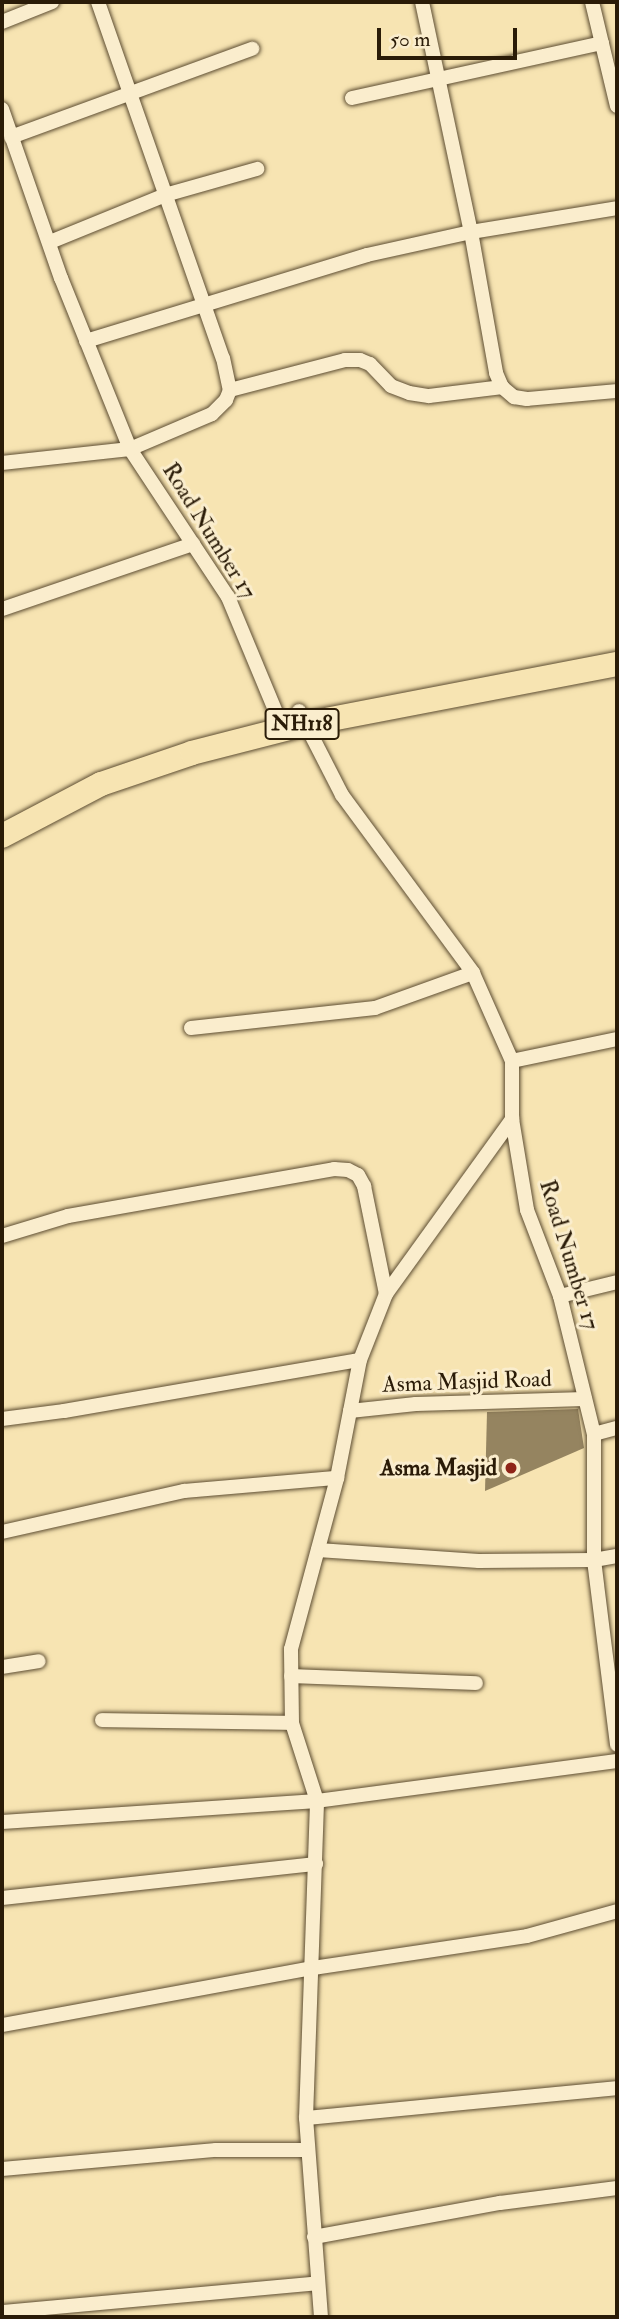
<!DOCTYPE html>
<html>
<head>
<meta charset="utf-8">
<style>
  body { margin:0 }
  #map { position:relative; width:619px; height:2319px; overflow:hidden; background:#f7e4b2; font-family:"IM FELL Double Pica",serif }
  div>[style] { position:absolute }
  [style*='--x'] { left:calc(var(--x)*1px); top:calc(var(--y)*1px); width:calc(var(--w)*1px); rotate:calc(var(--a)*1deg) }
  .building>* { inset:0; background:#958460 }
  .roads { filter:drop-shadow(0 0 2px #5d4d32) drop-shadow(0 0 2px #5d4d32) }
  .minor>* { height:14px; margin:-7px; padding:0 7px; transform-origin:7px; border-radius:7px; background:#faedcd }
  .trunk>* { height:24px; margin:-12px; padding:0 12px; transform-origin:12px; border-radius:12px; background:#f7e4b2 }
  .dots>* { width:19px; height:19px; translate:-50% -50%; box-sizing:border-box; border:4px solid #faedcd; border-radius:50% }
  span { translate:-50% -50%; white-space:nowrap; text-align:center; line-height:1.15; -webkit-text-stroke:6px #faedcd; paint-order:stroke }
  .shield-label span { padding:2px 5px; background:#faedcd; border:2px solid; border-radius:5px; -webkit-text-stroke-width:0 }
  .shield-label { font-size:21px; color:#2a1b07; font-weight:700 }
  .street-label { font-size:23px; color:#2a1b07 }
  .poi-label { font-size:23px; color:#2a1b07; font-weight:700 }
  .right { translate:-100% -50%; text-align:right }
  .frame { position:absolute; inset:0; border:4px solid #2a1b07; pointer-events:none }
  .scale { position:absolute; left:377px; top:28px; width:140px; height:32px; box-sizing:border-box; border:4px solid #2a1b07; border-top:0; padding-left:9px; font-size:21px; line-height:24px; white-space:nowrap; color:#2a1b07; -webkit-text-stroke:5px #faedcd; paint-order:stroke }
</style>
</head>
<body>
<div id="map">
  <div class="building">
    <div style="clip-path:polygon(578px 1409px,584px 1448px,485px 1491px,487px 1412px)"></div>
  </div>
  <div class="roads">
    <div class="minor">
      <div style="--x:98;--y:2;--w:377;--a:70.7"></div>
      <div style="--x:223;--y:358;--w:33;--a:78"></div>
      <div style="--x:230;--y:390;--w:11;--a:112"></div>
      <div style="--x:226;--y:400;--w:20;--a:135"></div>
      <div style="--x:212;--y:414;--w:89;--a:156.9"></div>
      <div style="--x:130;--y:449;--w:178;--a:56.5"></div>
      <div style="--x:228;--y:597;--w:130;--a:67.4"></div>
      <div style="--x:422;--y:2;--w:235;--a:78"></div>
      <div style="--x:471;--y:232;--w:143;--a:79.9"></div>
      <div style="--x:496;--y:373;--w:15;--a:67"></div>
      <div style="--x:502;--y:387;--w:16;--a:40"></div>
      <div style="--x:514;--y:397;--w:13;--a:9"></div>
      <div style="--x:527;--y:399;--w:90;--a:-5.1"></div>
      <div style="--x:592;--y:2;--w:107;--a:76.5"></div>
      <div style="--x:2;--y:22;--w:54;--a:-21.8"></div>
      <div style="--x:352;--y:98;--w:256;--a:-12.4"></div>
      <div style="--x:2;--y:109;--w:179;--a:70.8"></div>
      <div style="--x:61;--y:278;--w:184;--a:68"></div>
      <div style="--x:130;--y:449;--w:129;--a:173.8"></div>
      <div style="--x:11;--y:137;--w:257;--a:-20.1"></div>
      <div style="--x:50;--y:242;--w:124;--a:-22.2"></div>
      <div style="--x:165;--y:195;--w:96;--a:-15.8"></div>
      <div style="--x:86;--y:341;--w:294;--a:-17"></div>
      <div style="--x:367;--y:255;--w:107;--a:-12.5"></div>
      <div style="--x:471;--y:232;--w:148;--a:-9.3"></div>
      <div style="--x:230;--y:390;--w:119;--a:-14.6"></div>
      <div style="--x:345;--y:360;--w:15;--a:0"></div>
      <div style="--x:360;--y:360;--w:11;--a:22"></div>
      <div style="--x:370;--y:364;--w:30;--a:46"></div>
      <div style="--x:391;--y:386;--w:19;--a:21"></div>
      <div style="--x:409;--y:393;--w:20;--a:9"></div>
      <div style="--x:429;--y:396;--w:74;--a:-7"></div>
      <div style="--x:2;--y:609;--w:202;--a:-18.8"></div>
      <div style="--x:299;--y:711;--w:94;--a:62.9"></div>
      <div style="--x:342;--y:795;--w:221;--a:53.6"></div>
      <div style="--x:473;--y:973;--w:96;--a:66.1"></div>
      <div style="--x:512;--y:1061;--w:58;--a:90"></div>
      <div style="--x:512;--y:1119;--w:92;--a:80.6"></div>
      <div style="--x:527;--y:1210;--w:92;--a:69"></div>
      <div style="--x:560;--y:1296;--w:142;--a:76.2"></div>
      <div style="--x:594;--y:1434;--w:126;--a:90"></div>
      <div style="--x:594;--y:1560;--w:186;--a:82.9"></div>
      <div style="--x:191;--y:1028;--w:185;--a:-6.2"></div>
      <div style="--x:375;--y:1008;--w:104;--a:-19.7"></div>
      <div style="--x:512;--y:1061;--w:107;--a:-11.8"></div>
      <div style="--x:2;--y:1236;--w:69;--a:-16.9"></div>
      <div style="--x:68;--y:1216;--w:270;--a:-10"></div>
      <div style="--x:334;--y:1169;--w:14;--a:4"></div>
      <div style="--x:348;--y:1170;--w:11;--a:27"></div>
      <div style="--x:358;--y:1175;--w:13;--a:61"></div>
      <div style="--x:364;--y:1186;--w:110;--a:78.5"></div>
      <div style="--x:560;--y:1296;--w:59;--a:-13.8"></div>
      <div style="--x:350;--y:1411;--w:66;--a:-6.1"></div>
      <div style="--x:416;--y:1404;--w:169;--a:-1.7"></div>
      <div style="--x:2;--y:1419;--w:63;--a:-7.4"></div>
      <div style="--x:64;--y:1411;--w:300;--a:-9.8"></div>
      <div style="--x:594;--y:1434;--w:24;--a:-15"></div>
      <div style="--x:2;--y:1532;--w:187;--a:-12.7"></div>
      <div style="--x:184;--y:1491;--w:154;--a:-4.9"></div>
      <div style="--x:318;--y:1550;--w:161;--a:3.9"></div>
      <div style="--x:479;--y:1561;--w:115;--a:-0.5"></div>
      <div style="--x:594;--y:1560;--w:23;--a:-10"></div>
      <div style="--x:2;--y:1667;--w:37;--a:-9"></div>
      <div style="--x:291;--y:1676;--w:185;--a:2.2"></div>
      <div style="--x:102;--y:1720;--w:190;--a:0.9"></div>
      <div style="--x:2;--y:1822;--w:316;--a:-3.8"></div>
      <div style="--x:317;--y:1801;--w:303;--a:-7.6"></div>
      <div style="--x:2;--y:1898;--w:316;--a:-6.2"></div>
      <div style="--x:2;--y:2025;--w:316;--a:-10.4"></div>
      <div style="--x:313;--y:1968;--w:216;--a:-8.5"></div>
      <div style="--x:527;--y:1936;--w:93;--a:-15.5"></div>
      <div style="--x:306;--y:2118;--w:312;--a:-5.5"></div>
      <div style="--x:2;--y:2169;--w:215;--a:-5.1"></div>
      <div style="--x:216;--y:2150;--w:92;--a:0"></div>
      <div style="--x:314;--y:2237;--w:189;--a:-10.4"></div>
      <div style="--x:500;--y:2203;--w:118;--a:-7.3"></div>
      <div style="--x:2;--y:2312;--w:317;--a:-5.2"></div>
      <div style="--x:321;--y:2317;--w:200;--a:-94.3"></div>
      <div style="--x:306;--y:2118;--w:317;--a:-88"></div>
      <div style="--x:317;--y:1801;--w:82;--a:-107.8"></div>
      <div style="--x:292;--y:1723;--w:74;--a:-90.8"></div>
      <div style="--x:291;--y:1649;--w:177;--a:-74.9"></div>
      <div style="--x:337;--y:1478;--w:120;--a:-79"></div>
      <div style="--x:360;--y:1360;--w:71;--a:-68.5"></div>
      <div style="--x:386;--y:1294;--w:216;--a:-54.2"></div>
    </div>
    <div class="trunk">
      <div style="--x:2;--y:836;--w:112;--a:-27.7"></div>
      <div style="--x:101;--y:784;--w:96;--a:-18.8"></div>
      <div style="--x:192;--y:753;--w:117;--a:-14.4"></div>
      <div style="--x:305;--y:724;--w:318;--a:-10.9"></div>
    </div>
  </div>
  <div class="dots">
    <div style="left:511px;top:1468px;background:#8f2418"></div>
  </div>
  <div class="shield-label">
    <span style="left:302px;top:724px">NH118</span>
  </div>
  <div class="street-label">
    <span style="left:209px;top:531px;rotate:58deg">Road Number 17</span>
    <span style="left:569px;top:1255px;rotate:73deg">Road Number 17</span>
    <span style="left:467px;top:1382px;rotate:-2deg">Asma Masjid Road</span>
  </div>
  <div class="poi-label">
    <span class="right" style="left:497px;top:1468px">Asma Masjid</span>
  </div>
  <div class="frame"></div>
  <div class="scale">50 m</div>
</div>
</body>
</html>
